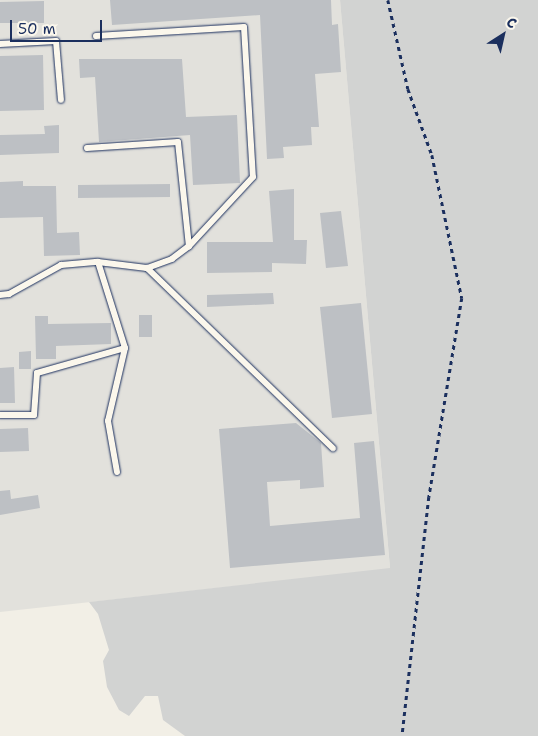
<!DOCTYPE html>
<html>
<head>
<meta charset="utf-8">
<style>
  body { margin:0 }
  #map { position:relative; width:538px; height:736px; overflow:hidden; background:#f2efe6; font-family:"Shantell Sans",sans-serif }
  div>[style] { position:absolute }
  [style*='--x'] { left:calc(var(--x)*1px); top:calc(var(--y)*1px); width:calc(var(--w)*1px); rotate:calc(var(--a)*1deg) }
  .built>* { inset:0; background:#e2e1dc }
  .green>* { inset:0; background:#d2d3d2 }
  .building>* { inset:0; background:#bdc0c4 }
  .path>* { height:2.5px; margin-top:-1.25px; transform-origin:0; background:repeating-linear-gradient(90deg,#1b2f5e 0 4px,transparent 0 8px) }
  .roads { filter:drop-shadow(0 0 1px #1b2f5e) drop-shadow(0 0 1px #1b2f5e) }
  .lane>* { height:6px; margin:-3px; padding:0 3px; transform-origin:3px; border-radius:3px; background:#fbf7ec }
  span { translate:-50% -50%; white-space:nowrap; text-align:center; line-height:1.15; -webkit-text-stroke:4px #fbf7ec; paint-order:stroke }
  .north { position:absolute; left:478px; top:10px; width:50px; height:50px; -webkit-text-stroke:4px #fbf7ec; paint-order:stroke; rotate:35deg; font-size:14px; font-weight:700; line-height:20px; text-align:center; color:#1b2f5e }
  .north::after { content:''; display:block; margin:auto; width:18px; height:22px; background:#1b2f5e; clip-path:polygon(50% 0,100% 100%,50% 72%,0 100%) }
  .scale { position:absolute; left:10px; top:20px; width:92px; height:22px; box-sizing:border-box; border:2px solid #1b2f5e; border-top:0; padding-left:6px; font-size:15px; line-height:18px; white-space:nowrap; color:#1b2f5e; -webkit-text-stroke:4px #fbf7ec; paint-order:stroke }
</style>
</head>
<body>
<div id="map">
  <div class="built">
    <div style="clip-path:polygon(0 0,340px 0,390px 569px,0 612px)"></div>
  </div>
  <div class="green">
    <div style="clip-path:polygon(340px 0,538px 0,538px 736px,185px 736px,163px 720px,158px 696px,145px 696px,129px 716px,119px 710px,107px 687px,103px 661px,109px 650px,98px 614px,89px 602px,390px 568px)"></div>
  </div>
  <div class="building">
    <div style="clip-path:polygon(110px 0,331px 0,332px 25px,338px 24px,341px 72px,315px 74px,319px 127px,311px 127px,312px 145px,283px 147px,284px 158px,267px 159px,260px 15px,112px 25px)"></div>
    <div style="clip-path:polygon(44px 1px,44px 23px,0 23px,0 2px)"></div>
    <div style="clip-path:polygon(43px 55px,44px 110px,0 111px,0 56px)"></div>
    <div style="clip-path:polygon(79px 59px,182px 59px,186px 117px,237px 115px,240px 183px,193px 185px,190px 135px,99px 142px,95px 77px,80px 78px)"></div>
    <div style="clip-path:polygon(59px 125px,59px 153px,0 155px,0 135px,45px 134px,44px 126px)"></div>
    <div style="clip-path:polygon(23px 181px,23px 186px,56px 186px,57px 233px,79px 232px,80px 255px,44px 256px,43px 217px,0 218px,0 182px)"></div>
    <div style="clip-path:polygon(170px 184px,170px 197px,78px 198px,78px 185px)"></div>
    <div style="clip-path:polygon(294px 189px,294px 240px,307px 240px,306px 264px,272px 263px,272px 272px,207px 273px,207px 242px,273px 242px,269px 191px)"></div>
    <div style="clip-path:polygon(341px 211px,348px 266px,326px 268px,320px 213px)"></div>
    <div style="clip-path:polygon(273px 293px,274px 304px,207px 307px,207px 295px)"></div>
    <div style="clip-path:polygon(361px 303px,372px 414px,332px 418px,320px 307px)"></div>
    <div style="clip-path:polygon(139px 315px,152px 315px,152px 337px,139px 337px)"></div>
    <div style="clip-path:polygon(35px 316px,48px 316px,48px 324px,111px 323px,111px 344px,56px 346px,56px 359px,36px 359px)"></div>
    <div style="clip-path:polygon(31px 351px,31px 369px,19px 369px,19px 352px)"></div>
    <div style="clip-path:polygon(14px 367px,15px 403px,0 403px,0 368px)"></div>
    <div style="clip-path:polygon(296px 423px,321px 443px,324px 487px,300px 489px,300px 480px,267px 482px,270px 526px,360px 518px,354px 443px,374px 441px,385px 555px,230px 568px,219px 429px)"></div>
    <div style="clip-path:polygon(28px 428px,29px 451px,0 452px,0 429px)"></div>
    <div style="clip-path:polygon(10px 490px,11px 499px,38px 495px,40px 508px,0 515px,0 491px)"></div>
  </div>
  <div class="path">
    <div style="--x:388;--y:0;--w:91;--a:77.3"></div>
    <div style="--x:408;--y:89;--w:70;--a:70"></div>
    <div style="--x:432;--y:155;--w:146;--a:78.2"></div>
    <div style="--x:462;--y:298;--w:202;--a:99.4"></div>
    <div style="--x:429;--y:497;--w:241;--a:96.4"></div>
  </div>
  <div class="roads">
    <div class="lane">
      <div style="--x:96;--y:36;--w:148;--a:-3.5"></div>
      <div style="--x:244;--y:27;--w:150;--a:86.6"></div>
      <div style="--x:253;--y:177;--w:94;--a:132.8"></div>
      <div style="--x:0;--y:44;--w:56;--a:-3.1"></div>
      <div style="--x:56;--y:41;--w:59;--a:85.2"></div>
      <div style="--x:87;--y:148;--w:91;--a:-3.8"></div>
      <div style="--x:178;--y:142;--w:105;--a:84"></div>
      <div style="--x:189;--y:246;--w:21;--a:143"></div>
      <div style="--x:172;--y:259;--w:27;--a:160"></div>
      <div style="--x:147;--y:268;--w:259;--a:44.1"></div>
      <div style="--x:0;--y:295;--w:9;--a:-6"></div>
      <div style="--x:9;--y:294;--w:60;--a:-29.1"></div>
      <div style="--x:61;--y:265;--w:37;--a:-5"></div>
      <div style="--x:0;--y:415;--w:34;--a:0"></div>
      <div style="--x:34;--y:415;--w:42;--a:-85.9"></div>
      <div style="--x:37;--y:373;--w:91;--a:-15.9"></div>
      <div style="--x:117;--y:472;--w:52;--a:-100"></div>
      <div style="--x:108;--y:421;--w:75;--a:-76.9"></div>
      <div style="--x:125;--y:348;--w:90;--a:-107.4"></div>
      <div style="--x:98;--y:262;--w:49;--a:7"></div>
    </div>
  </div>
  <div class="north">С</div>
  <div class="scale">50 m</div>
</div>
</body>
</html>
